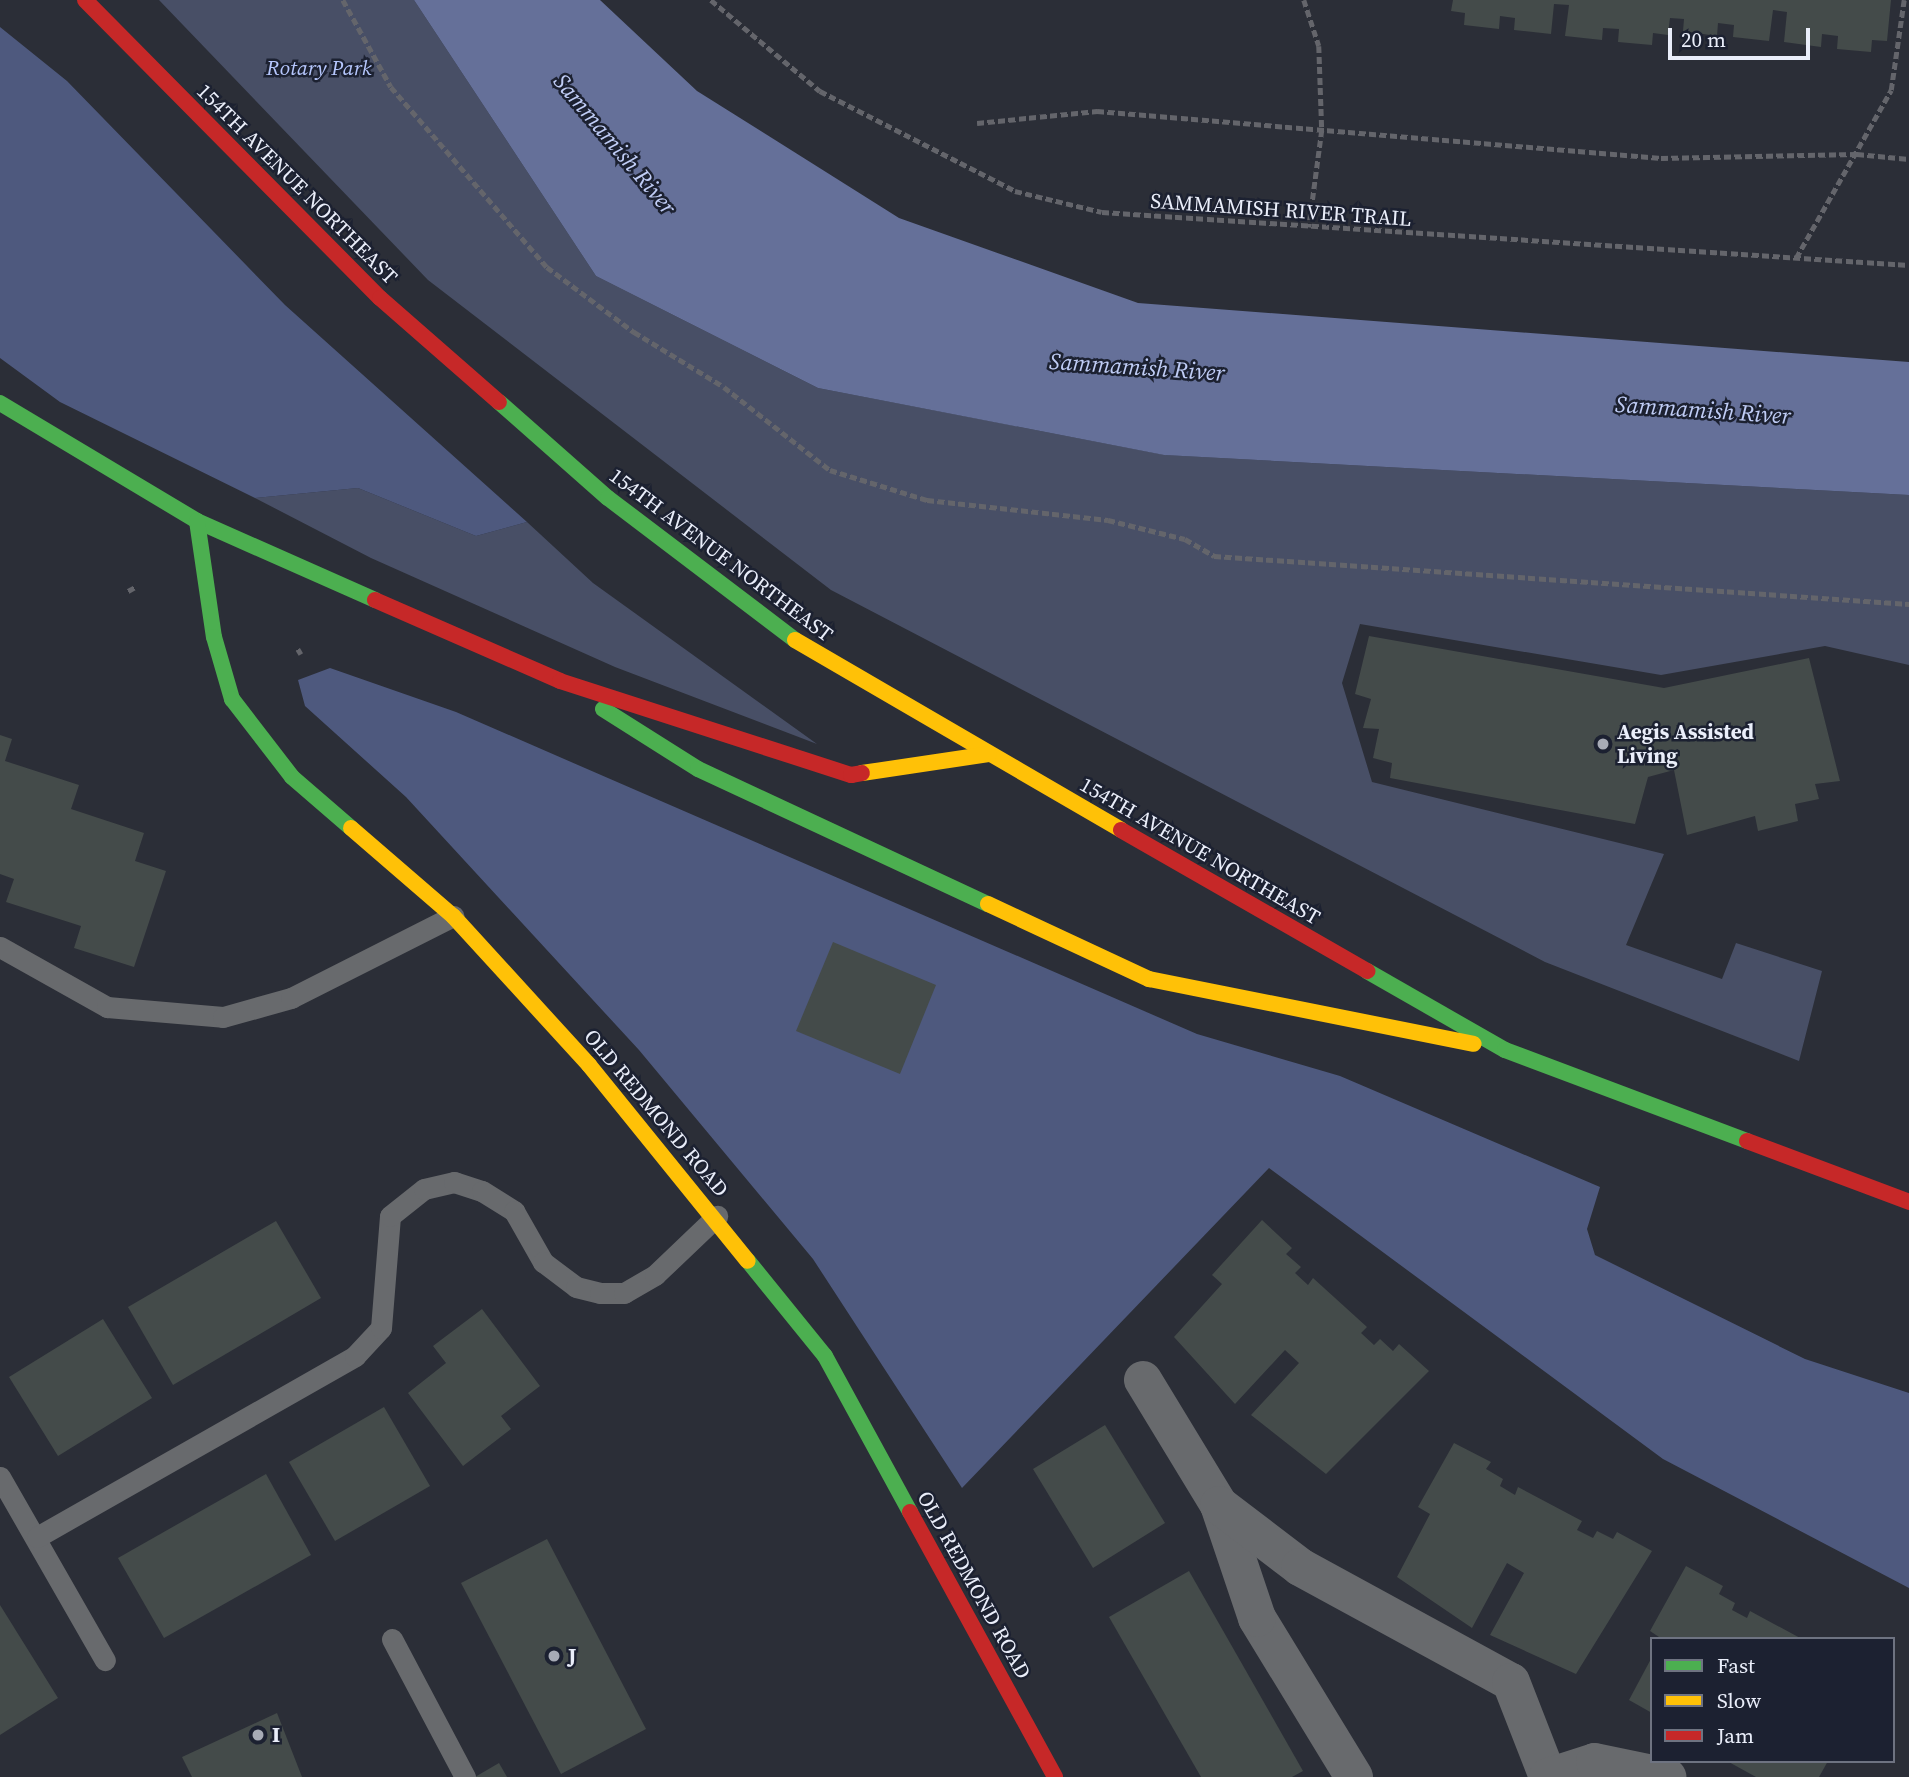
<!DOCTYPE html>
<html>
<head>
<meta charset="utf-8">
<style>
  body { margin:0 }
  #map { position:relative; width:1909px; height:1777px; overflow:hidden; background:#2b2e37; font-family:"Source Serif 4",serif }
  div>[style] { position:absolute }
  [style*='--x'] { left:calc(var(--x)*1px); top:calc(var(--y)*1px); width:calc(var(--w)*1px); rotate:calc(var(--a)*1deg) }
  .green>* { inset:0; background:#484f66 }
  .forest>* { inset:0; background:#4e597e }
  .water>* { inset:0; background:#657099 }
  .building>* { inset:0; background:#444b4a }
  .path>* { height:4.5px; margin-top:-2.25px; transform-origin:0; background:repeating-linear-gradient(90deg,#64656b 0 7px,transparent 0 10.5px) }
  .lane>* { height:21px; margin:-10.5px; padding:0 10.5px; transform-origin:10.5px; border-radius:10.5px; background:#686a6d }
  .street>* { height:38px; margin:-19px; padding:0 19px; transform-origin:19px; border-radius:19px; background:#686a6d }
  .fast>* { height:16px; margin:-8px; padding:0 8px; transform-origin:8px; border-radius:8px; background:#4caf50 }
  .slow>* { height:16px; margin:-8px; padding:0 8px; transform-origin:8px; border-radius:8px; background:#ffc107 }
  .jam>* { height:16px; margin:-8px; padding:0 8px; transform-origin:8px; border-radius:8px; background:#c62828 }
  .dots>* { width:19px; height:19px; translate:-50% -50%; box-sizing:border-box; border:4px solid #1c2131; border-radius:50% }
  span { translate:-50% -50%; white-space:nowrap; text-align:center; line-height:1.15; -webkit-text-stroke:5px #1c2131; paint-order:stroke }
  .park-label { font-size:21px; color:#b6c7fd; font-style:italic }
  .street-label { font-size:21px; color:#eaeefa }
  .poi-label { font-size:21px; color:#eaeefa; font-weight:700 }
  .left { translate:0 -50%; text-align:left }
  .water-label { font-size:23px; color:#c0cdf6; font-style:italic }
  .legend { position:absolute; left:1650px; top:1637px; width:245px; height:126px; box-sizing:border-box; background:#1c2131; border:2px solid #6e7381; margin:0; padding:9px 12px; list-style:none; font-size:21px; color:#eaeefa }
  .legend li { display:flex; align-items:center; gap:14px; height:35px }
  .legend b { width:35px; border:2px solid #6e7381 }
  .scale { position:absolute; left:1668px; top:28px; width:142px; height:32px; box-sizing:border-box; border:4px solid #eaeefa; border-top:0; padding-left:9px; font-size:21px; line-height:24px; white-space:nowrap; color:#eaeefa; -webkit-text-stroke:5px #1c2131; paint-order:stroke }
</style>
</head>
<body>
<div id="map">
  <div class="green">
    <div style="clip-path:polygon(159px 0,414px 0,596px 276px,818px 388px,1165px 455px,1909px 495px,1909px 665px,1825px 646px,1661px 675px,1360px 624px,1342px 683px,1372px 782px,1664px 854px,1626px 945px,1722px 979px,1736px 943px,1822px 971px,1799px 1061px,1545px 962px,831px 590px,428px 280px)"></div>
    <div style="clip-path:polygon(358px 488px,476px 536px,527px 522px,593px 583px,817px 744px,615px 667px,371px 558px,255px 498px)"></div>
  </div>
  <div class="forest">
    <div style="clip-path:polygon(0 27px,67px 81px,285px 305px,527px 522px,476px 536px,358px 488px,255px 498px,60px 402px,0 358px)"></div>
    <div style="clip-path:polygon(330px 668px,456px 712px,1197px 1034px,1340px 1076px,1600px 1187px,1587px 1229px,1595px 1255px,1805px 1359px,1909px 1393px,1909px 1588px,1663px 1459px,1269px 1168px,962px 1488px,813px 1259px,639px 1050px,406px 797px,305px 706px,298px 680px)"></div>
  </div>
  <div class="water">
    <div style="clip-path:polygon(414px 0,600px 0,697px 91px,899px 218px,1138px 303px,1909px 362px,1909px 495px,1164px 455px,818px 388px,596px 276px)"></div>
  </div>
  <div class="building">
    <div style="clip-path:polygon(1453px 0,1891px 0,1887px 41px,1872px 40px,1871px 52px,1837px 49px,1838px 36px,1822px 34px,1821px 47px,1784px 42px,1787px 12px,1773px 10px,1769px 41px,1733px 37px,1734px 25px,1718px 23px,1717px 36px,1683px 31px,1684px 19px,1670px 18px,1668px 35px,1653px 33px,1652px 45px,1618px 42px,1619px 29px,1603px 28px,1602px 40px,1565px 36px,1569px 5px,1554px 4px,1551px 34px,1514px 30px,1515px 18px,1500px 16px,1499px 29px,1464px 25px,1465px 13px,1451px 11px)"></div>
    <div style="clip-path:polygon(1369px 636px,1664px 688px,1809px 658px,1840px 781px,1815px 784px,1819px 799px,1795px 804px,1798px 821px,1758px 831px,1755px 816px,1687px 835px,1674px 770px,1648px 777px,1635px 824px,1390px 778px,1392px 763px,1373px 758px,1379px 729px,1363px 728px,1371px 699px,1355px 694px)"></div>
    <div style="clip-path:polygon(0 735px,12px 739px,5px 761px,79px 785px,71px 809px,144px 833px,135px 861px,166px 871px,134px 967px,74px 948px,81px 926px,6px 902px,14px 879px,0 874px)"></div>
    <div style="clip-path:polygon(833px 942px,936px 985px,900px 1074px,796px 1031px)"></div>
    <div style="clip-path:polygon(1262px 1220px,1292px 1248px,1286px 1254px,1301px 1267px,1295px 1273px,1308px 1285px,1313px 1278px,1367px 1327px,1361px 1333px,1374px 1345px,1380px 1339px,1393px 1351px,1399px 1344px,1429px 1371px,1326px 1474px,1251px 1415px,1299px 1363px,1285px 1350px,1235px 1404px,1174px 1337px,1222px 1284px,1212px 1275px)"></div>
    <div style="clip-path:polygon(276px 1221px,321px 1298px,173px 1385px,128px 1307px)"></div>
    <div style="clip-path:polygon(482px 1309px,540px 1386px,501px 1416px,511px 1429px,463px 1466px,408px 1393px,446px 1363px,433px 1346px)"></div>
    <div style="clip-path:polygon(103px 1319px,152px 1398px,58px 1456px,9px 1377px)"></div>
    <div style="clip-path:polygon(384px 1407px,430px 1486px,335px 1541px,289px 1462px)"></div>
    <div style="clip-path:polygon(1105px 1425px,1165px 1523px,1093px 1568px,1033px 1469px)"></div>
    <div style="clip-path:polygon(1454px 1443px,1491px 1462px,1486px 1469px,1503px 1479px,1500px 1486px,1515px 1495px,1518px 1487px,1582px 1521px,1577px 1530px,1593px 1538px,1597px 1531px,1613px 1539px,1617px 1532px,1652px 1551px,1576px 1674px,1490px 1635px,1524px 1573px,1507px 1563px,1472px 1628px,1397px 1577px,1430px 1514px,1418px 1507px)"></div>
    <div style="clip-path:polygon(266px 1474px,311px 1555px,164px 1638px,118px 1558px)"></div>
    <div style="clip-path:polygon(547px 1539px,646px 1729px,561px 1774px,461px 1583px)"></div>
    <div style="clip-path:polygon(1686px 1566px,1723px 1586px,1719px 1594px,1735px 1603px,1732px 1610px,1747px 1618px,1750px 1611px,1802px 1639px,1662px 1639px,1650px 1631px)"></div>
    <div style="clip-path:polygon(1189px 1571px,1303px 1771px,1292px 1777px,1201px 1777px,1109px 1617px)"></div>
    <div style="clip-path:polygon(0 1605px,58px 1698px,0 1735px)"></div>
    <div style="clip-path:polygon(1652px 1657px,1652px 1713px,1629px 1700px)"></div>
    <div style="clip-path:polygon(277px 1713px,302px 1777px,192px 1777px,182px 1757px)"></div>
    <div style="clip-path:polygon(1727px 1761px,1828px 1761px,1819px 1777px,1756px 1777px)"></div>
    <div style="clip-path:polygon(499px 1763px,507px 1777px,475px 1777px)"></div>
  </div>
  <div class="path">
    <div style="--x:343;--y:0;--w:99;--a:61.1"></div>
    <div style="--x:391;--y:87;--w:238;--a:49.1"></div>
    <div style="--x:547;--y:267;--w:109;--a:36.8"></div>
    <div style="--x:634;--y:332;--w:105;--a:31.4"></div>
    <div style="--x:724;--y:387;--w:135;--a:38.1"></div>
    <div style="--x:830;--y:470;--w:102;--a:17.2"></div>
    <div style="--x:927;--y:500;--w:182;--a:6.3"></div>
    <div style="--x:1108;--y:520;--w:79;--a:13.9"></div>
    <div style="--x:1185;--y:539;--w:34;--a:30"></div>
    <div style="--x:1214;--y:556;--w:697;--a:3.95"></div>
    <div style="--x:711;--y:0;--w:142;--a:39.9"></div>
    <div style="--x:820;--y:91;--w:219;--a:27.1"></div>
    <div style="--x:1015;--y:191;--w:89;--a:13.6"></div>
    <div style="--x:1102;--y:212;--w:809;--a:3.76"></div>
    <div style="--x:1304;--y:0;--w:48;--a:71.9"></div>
    <div style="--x:1319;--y:46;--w:84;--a:88"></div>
    <div style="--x:1322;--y:130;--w:98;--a:97.6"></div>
    <div style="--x:977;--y:123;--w:121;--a:-5.7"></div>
    <div style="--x:1097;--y:111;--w:566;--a:4.76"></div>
    <div style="--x:1661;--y:158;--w:196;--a:-1.2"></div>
    <div style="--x:1857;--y:154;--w:52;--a:5.5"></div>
    <div style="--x:1796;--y:258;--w:193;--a:-60.5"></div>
    <div style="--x:1891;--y:90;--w:91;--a:-81.8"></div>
    <div style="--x:128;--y:591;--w:10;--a:-29"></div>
    <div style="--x:298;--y:649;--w:6;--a:59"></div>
  </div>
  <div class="lane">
    <div style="--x:0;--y:947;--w:123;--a:29.3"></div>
    <div style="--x:107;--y:1007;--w:116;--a:4.9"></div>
    <div style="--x:223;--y:1017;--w:71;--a:-15.6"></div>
    <div style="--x:291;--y:998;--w:182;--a:-26.8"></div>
    <div style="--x:0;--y:1477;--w:211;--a:60.2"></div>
    <div style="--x:37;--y:1537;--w:366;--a:-29.6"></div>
    <div style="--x:355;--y:1356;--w:38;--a:-47"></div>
    <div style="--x:381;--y:1328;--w:112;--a:-85.4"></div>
    <div style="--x:390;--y:1216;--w:43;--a:-38.5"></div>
    <div style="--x:424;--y:1189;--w:31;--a:-13"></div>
    <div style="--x:454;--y:1182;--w:29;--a:18"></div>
    <div style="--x:482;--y:1191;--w:38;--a:32"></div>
    <div style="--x:514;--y:1211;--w:59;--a:60.4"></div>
    <div style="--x:543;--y:1262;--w:41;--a:37.1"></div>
    <div style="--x:576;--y:1287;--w:25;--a:14"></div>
    <div style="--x:600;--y:1293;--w:24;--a:0"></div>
    <div style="--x:624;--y:1293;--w:36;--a:-30"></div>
    <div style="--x:655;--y:1275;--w:86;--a:-43.6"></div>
    <div style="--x:392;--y:1639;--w:156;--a:62.1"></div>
  </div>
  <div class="street">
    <div style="--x:1143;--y:1380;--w:146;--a:58.7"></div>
    <div style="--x:1354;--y:1777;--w:186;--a:-121.4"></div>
    <div style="--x:1257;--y:1618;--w:119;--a:-108.6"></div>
    <div style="--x:1219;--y:1505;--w:102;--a:37.4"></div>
    <div style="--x:1300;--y:1567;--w:240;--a:28.6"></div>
    <div style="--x:1511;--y:1682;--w:102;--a:68.7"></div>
    <div style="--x:1548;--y:1777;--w:49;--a:-17.7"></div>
    <div style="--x:1595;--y:1762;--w:74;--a:11.8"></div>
  </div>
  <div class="fast">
    <div style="--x:499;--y:402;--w:145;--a:41.4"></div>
    <div style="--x:608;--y:498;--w:235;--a:37.2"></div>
    <div style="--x:0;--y:403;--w:230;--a:30.9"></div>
    <div style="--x:197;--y:521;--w:195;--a:23.9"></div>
    <div style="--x:197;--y:521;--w:117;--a:81.7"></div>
    <div style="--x:214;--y:637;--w:65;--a:73.8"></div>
    <div style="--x:232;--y:699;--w:98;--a:52.4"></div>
    <div style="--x:292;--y:777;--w:78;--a:40.8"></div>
    <div style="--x:603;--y:709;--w:112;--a:32.3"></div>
    <div style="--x:698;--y:769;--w:320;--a:25"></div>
    <div style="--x:1367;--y:971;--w:159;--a:29.8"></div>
    <div style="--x:1505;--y:1050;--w:259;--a:20.6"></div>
    <div style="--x:748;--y:1261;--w:122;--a:51"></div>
    <div style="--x:825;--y:1356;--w:178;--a:61.4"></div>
  </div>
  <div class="slow">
    <div style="--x:795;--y:640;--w:377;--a:30.2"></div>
    <div style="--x:862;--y:773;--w:128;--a:-8.5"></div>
    <div style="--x:351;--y:828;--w:135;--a:40.8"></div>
    <div style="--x:453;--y:916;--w:202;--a:47.6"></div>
    <div style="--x:589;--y:1065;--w:252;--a:51"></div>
    <div style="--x:988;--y:904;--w:178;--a:25"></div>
    <div style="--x:1149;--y:979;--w:331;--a:11.3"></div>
  </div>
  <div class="jam">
    <div style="--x:85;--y:0;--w:419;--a:45.3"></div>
    <div style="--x:380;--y:298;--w:158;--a:41.2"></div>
    <div style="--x:375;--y:600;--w:202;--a:23.6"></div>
    <div style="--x:560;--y:681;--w:306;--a:17.9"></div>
    <div style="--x:851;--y:775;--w:11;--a:-10"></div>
    <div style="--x:1121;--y:830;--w:284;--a:29.8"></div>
    <div style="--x:1747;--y:1141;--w:173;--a:20.6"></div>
    <div style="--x:910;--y:1512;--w:302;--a:61.3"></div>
  </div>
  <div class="dots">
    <div style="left:1603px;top:744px;background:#a7abb6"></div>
    <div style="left:554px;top:1656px;background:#a7abb6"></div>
    <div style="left:258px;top:1735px;background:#a7abb6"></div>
  </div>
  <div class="park-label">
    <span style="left:319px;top:68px">Rotary Park</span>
  </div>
  <div class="street-label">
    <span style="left:297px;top:184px;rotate:45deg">154TH AVENUE NORTHEAST</span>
    <span style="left:1281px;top:210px;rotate:4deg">SAMMAMISH RIVER TRAIL</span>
    <span style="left:721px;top:555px;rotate:37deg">154TH AVENUE NORTHEAST</span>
    <span style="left:1200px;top:851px;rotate:30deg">154TH AVENUE NORTHEAST</span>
    <span style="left:656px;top:1113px;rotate:50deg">OLD REDMOND ROAD</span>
    <span style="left:974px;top:1585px;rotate:61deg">OLD REDMOND ROAD</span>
  </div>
  <div class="poi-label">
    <span class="left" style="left:1617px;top:744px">Aegis Assisted<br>Living</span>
    <span class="left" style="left:568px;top:1656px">J</span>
    <span class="left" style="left:272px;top:1735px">I</span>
  </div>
  <div class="water-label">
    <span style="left:615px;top:144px;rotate:50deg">Sammamish River</span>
    <span style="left:1137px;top:367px;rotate:4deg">Sammamish River</span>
    <span style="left:1703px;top:410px;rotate:4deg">Sammamish River</span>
  </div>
  <ul class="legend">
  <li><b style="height:9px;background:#4caf50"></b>Fast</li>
  <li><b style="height:9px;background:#ffc107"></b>Slow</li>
  <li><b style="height:9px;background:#c62828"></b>Jam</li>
  </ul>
  <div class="scale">20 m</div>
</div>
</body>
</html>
